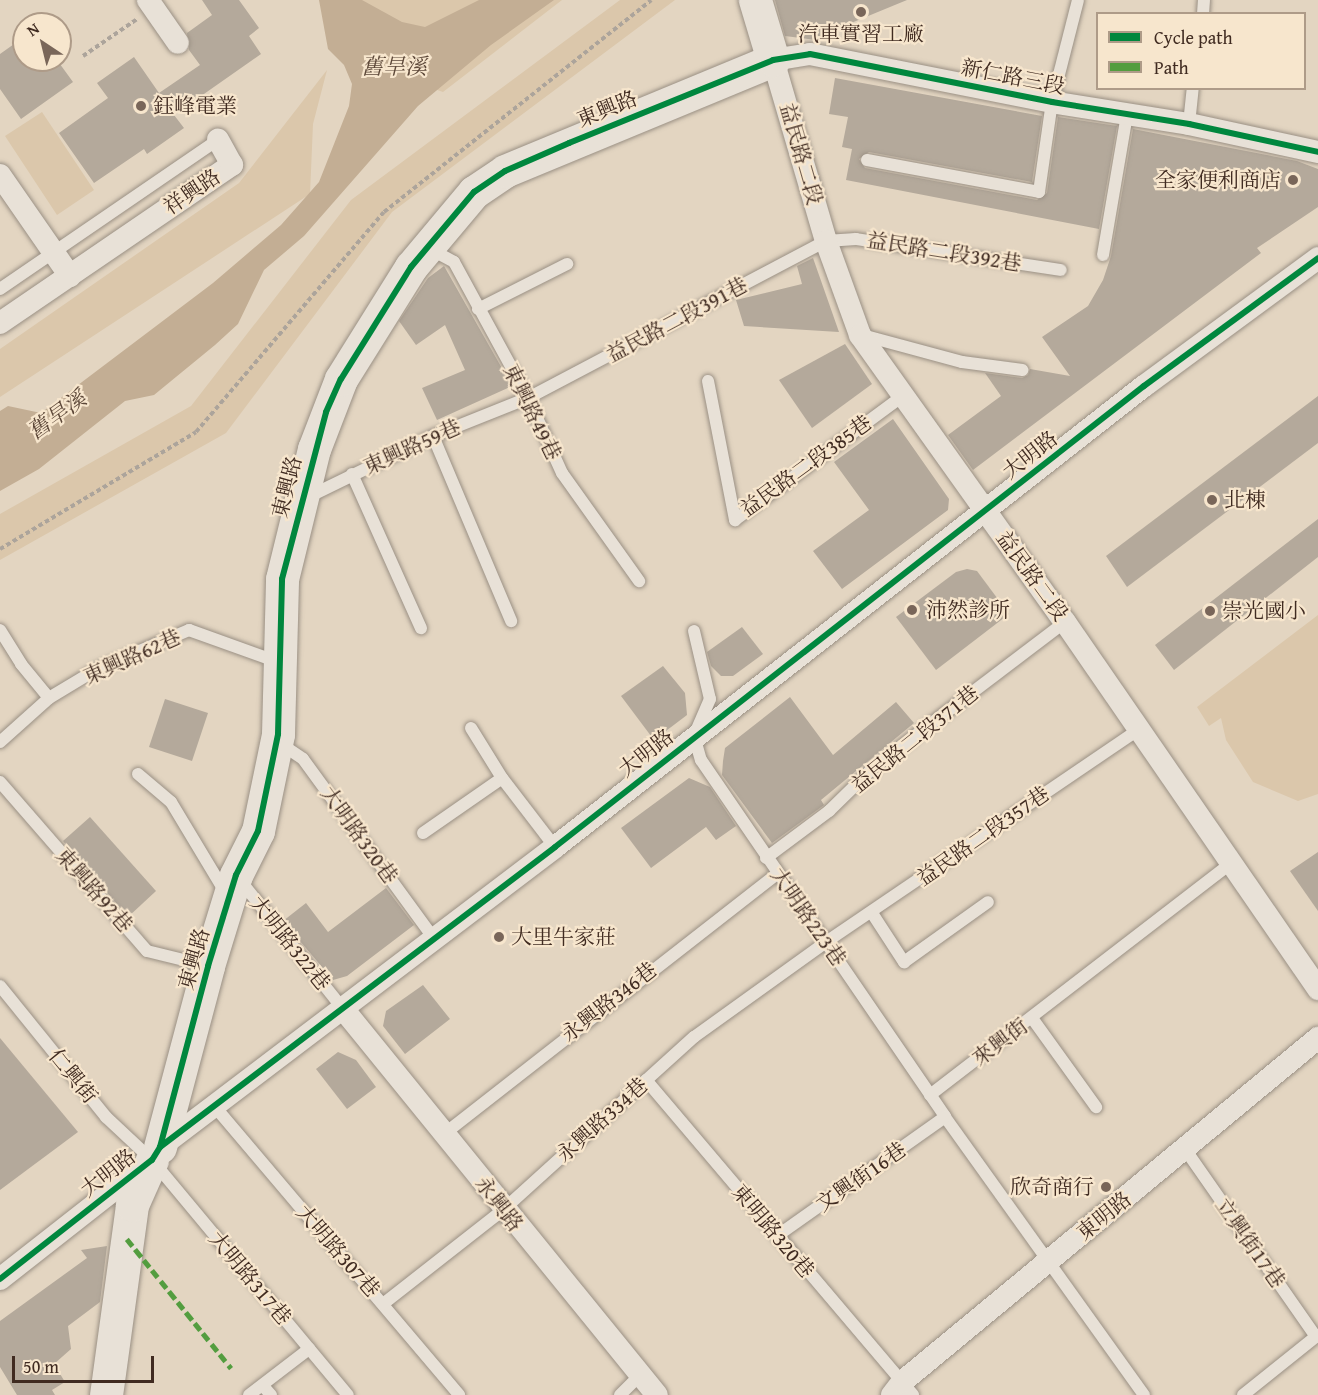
<!DOCTYPE html>
<html>
<head>
<meta charset="utf-8">
<style>
  body { margin:0 }
  #map { position:relative; width:1318px; height:1395px; overflow:hidden; background:#e3d5c1; font-family:"Gentium Book Plus","Noto Serif TC",serif }
  div>[style] { position:absolute }
  [style*='--x'] { left:calc(var(--x)*1px); top:calc(var(--y)*1px); width:calc(var(--w)*1px); rotate:calc(var(--a)*1deg) }
  .green>* { inset:0; background:#dbc7ab }
  .water>* { inset:0; background:#c3ae94 }
  .building>* { inset:0; background:#b4a99b }
  .path>* { height:4px; margin-top:-2px; transform-origin:0; background:repeating-linear-gradient(90deg,#aca49b 0 4.5px,transparent 0 7.5px) }
  .roads { filter:drop-shadow(0 0 2px #9a9084) drop-shadow(0 0 2px #9a9084) }
  .lane>* { height:12px; margin:-6px; padding:0 6px; transform-origin:6px; border-radius:6px; background:#e8e1d7 }
  .street>* { height:22px; margin:-11px; padding:0 11px; transform-origin:11px; border-radius:11px; background:#e8e1d7 }
  .secondary>* { height:33px; margin:-16.5px; padding:0 16.5px; transform-origin:16.5px; border-radius:16.5px; background:#e8e1d7 }
  .quiet>* { height:4.5px; margin-top:-2.25px; transform-origin:0; background:repeating-linear-gradient(90deg,#539d3f 0 9px,transparent 0 13.5px) }
  .cycleway>* { height:6px; margin:-3px; padding:0 3px; transform-origin:3px; border-radius:3px; background:#00873e }
  .dots>* { width:16px; height:16px; translate:-50% -50%; box-sizing:border-box; border:3px solid #f7e6cd; border-radius:50% }
  span { translate:-50% -50%; white-space:nowrap; text-align:center; line-height:1.15; -webkit-text-stroke:4.5px #f7e6cd; paint-order:stroke }
  .poi-label { font-size:21px; color:#402b21 }
  .left { translate:0 -50%; text-align:left }
  .right { translate:-100% -50%; text-align:right }
  .street-label { font-size:21px; color:#402b21 }
  .water-label { font-size:22px; color:#5d4839; font-style:italic }
  .legend { position:absolute; left:1096px; top:12px; width:210px; height:78px; box-sizing:border-box; background:#f7e6cd; border:2px solid #ae9b88; margin:0; padding:8px 10px; list-style:none; font-size:18px; color:#402b21 }
  .legend li { display:flex; align-items:center; gap:12px; height:30px }
  .legend b { width:30px; border:2px solid #ae9b88 }
  .north { position:absolute; left:12px; top:12px; width:60px; height:60px; box-sizing:border-box; background:#f7e6cd; border:2px solid #ae9b88; border-radius:50%; rotate:325deg; font-size:16px; font-weight:700; line-height:24px; text-align:center; color:#402b21 }
  .north::after { content:''; display:block; margin:auto; width:21px; height:27px; background:#796659; clip-path:polygon(50% 0,100% 100%,50% 72%,0 100%) }
  .scale { position:absolute; left:12px; top:1356px; width:142px; height:27px; box-sizing:border-box; border:3px solid #402b21; border-top:0; padding-left:8px; font-size:18px; line-height:21px; white-space:nowrap; color:#402b21; -webkit-text-stroke:4px #f7e6cd; paint-order:stroke }
</style>
</head>
<body>
<div id="map">
  <div class="green">
    <div style="clip-path:polygon(353px 0,562px 0,443px 92px,377px 69px)"></div>
    <div style="clip-path:polygon(620px 0,675px 0,392px 212px,226px 433px,0 560px,0 514px,191px 406px,351px 200px)"></div>
    <div style="clip-path:polygon(327px 70px,313px 124px,310px 194px,0 397px,0 349px,239px 183px)"></div>
    <div style="clip-path:polygon(42px 112px,94px 190px,57px 215px,5px 136px)"></div>
    <div style="clip-path:polygon(1318px 615px,1318px 794px,1298px 801px,1253px 782px,1226px 740px,1221px 718px,1209px 726px,1197px 707px)"></div>
  </div>
  <div class="water">
    <div style="clip-path:polygon(319px 0,362px 0,402px 22px,425px 27px,479px 0,554px 0,491px 45px,418px 106px,304px 236px,264px 270px,238px 324px,215px 345px,154px 395px,125px 401px,39px 469px,0 491px,0 411px,8px 406px,41px 413px,213px 283px,281px 225px,319px 182px,349px 106px,352px 84px,344px 65px,328px 49px)"></div>
  </div>
  <div class="building">
    <div style="clip-path:polygon(202px 0,239px 0,259px 28px,249px 36px,261px 54px,174px 115px,184px 128px,147px 154px,144px 149px,94px 183px,59px 133px,108px 98px,97px 83px,134px 57px,159px 93px,200px 65px,189px 50px,187px 33px,212px 15px)"></div>
    <div style="clip-path:polygon(775px 0,907px 0,822px 35px,824px 41px,785px 36px)"></div>
    <div style="clip-path:polygon(24px 37px,24px 60px,57px 60px,73px 82px,21px 119px,0 89px,0 54px)"></div>
    <div style="clip-path:polygon(835px 78px,1042px 116px,1032px 182px,869px 152px,859px 159px,865px 168px,1037px 200px,1047px 193px,1058px 117px,1117px 126px,1099px 229px,846px 180px,852px 149px,842px 147px,848px 117px,829px 114px)"></div>
    <div style="clip-path:polygon(1133px 129px,1297px 161px,1318px 169px,1318px 207px,1257px 248px,1261px 253px,973px 470px,948px 435px,1001px 396px,985px 373px,1022px 378px,1028px 375px,1030px 369px,1070px 376px,1042px 337px,1088px 306px,1103px 280px,1111px 256px)"></div>
    <div style="clip-path:polygon(813px 258px,839px 332px,744px 326px,736px 300px,802px 284px,797px 266px)"></div>
    <div style="clip-path:polygon(444px 266px,512px 386px,437px 420px,422px 388px,465px 370px,445px 325px,416px 345px,399px 321px,428px 278px)"></div>
    <div style="clip-path:polygon(845px 344px,872px 384px,812px 428px,779px 380px)"></div>
    <div style="clip-path:polygon(1318px 396px,1318px 443px,1127px 587px,1106px 556px)"></div>
    <div style="clip-path:polygon(893px 419px,949px 499px,948px 510px,842px 589px,813px 551px,869px 510px,834px 462px)"></div>
    <div style="clip-path:polygon(1318px 519px,1318px 557px,1174px 670px,1155px 645px)"></div>
    <div style="clip-path:polygon(967px 569px,977px 571px,1009px 614px,936px 670px,896px 617px,956px 572px)"></div>
    <div style="clip-path:polygon(742px 627px,763px 654px,733px 676px,721px 676px,711px 666px,707px 652px)"></div>
    <div style="clip-path:polygon(663px 666px,685px 693px,687px 715px,654px 740px,621px 696px)"></div>
    <div style="clip-path:polygon(790px 697px,833px 755px,896px 702px,914px 723px,821px 800px,824px 805px,772px 843px,722px 775px,723px 761px,725px 748px)"></div>
    <div style="clip-path:polygon(165px 699px,208px 713px,192px 761px,149px 747px)"></div>
    <div style="clip-path:polygon(689px 778px,710px 787px,736px 826px,716px 840px,706px 827px,651px 868px,621px 828px)"></div>
    <div style="clip-path:polygon(90px 817px,156px 891px,128px 917px,63px 841px)"></div>
    <div style="clip-path:polygon(1318px 852px,1318px 911px,1290px 871px)"></div>
    <div style="clip-path:polygon(386px 888px,414px 925px,347px 976px,333px 980px,283px 921px,306px 903px,328px 932px)"></div>
    <div style="clip-path:polygon(423px 985px,450px 1019px,405px 1054px,383px 1026px,386px 1011px)"></div>
    <div style="clip-path:polygon(0 1038px,78px 1132px,0 1190px)"></div>
    <div style="clip-path:polygon(338px 1052px,356px 1060px,376px 1087px,347px 1109px,316px 1069px)"></div>
    <div style="clip-path:polygon(107px 1246px,100px 1302px,68px 1326px,71px 1349px,54px 1364px,65px 1382px,52px 1390px,55px 1395px,17px 1395px,0 1367px,0 1321px,87px 1258px,81px 1250px)"></div>
  </div>
  <div class="path">
    <div style="--x:83;--y:56;--w:65;--a:-34.4"></div>
    <div style="--x:0;--y:549;--w:228;--a:-30.8"></div>
    <div style="--x:196;--y:432;--w:289;--a:-49.5"></div>
    <div style="--x:384;--y:212;--w:341;--a:-38.4"></div>
  </div>
  <div class="roads">
    <div class="lane">
      <div style="--x:1203;--y:14;--w:14;--a:-86"></div>
      <div style="--x:1189;--y:124;--w:36;--a:-84"></div>
      <div style="--x:867;--y:160;--w:175;--a:10.5"></div>
      <div style="--x:1039;--y:192;--w:91;--a:-81.8"></div>
      <div style="--x:1052;--y:102;--w:105;--a:-75.7"></div>
      <div style="--x:430;--y:249;--w:27;--a:28"></div>
      <div style="--x:454;--y:262;--w:155;--a:61.4"></div>
      <div style="--x:528;--y:398;--w:82;--a:65.6"></div>
      <div style="--x:562;--y:473;--w:133;--a:54.5"></div>
      <div style="--x:1103;--y:255;--w:143;--a:-80.3"></div>
      <div style="--x:0;--y:289;--w:264;--a:-34.4"></div>
      <div style="--x:478;--y:309;--w:100;--a:-26.8"></div>
      <div style="--x:862;--y:335;--w:104;--a:15.1"></div>
      <div style="--x:962;--y:362;--w:61;--a:7.6"></div>
      <div style="--x:708;--y:381;--w:142;--a:79"></div>
      <div style="--x:735;--y:520;--w:207;--a:-36.5"></div>
      <div style="--x:433;--y:436;--w:201;--a:67.1"></div>
      <div style="--x:352;--y:474;--w:169;--a:65.9"></div>
      <div style="--x:306;--y:498;--w:141;--a:-26"></div>
      <div style="--x:433;--y:436;--w:102;--a:-21.8"></div>
      <div style="--x:528;--y:398;--w:337;--a:-27.8"></div>
      <div style="--x:826;--y:241;--w:30;--a:-4"></div>
      <div style="--x:856;--y:239;--w:207;--a:8.6"></div>
      <div style="--x:0;--y:630;--w:40;--a:58"></div>
      <div style="--x:21;--y:664;--w:44;--a:50.5"></div>
      <div style="--x:694;--y:631;--w:70;--a:76.8"></div>
      <div style="--x:710;--y:699;--w:40;--a:113.4"></div>
      <div style="--x:694;--y:736;--w:25;--a:74"></div>
      <div style="--x:701;--y:760;--w:432;--a:55.6"></div>
      <div style="--x:945;--y:1117;--w:342;--a:54.4"></div>
      <div style="--x:471;--y:728;--w:59;--a:58.2"></div>
      <div style="--x:502;--y:778;--w:87;--a:52.5"></div>
      <div style="--x:0;--y:742;--w:66;--a:-41.9"></div>
      <div style="--x:49;--y:698;--w:56;--a:-31.1"></div>
      <div style="--x:97;--y:669;--w:100;--a:-23"></div>
      <div style="--x:189;--y:630;--w:95;--a:19.8"></div>
      <div style="--x:278;--y:742;--w:30;--a:34"></div>
      <div style="--x:303;--y:759;--w:220;--a:53.9"></div>
      <div style="--x:138;--y:774;--w:43;--a:40.3"></div>
      <div style="--x:171;--y:802;--w:105;--a:59"></div>
      <div style="--x:0;--y:782;--w:224;--a:49"></div>
      <div style="--x:147;--y:951;--w:63;--a:13.8"></div>
      <div style="--x:423;--y:833;--w:96;--a:-34.8"></div>
      <div style="--x:766;--y:858;--w:79;--a:-36.7"></div>
      <div style="--x:829;--y:811;--w:63;--a:-44.4"></div>
      <div style="--x:874;--y:767;--w:240;--a:-37.2"></div>
      <div style="--x:239;--y:879;--w:168;--a:51.3"></div>
      <div style="--x:872;--y:913;--w:59;--a:56.9"></div>
      <div style="--x:904;--y:962;--w:103;--a:-35.5"></div>
      <div style="--x:0;--y:986;--w:169;--a:51"></div>
      <div style="--x:106;--y:1117;--w:63;--a:43.1"></div>
      <div style="--x:152;--y:1160;--w:306;--a:50.2"></div>
      <div style="--x:1032;--y:1018;--w:110;--a:54.3"></div>
      <div style="--x:646;--y:1080;--w:413;--a:49.7"></div>
      <div style="--x:930;--y:1095;--w:379;--a:-37.6"></div>
      <div style="--x:216;--y:1108;--w:376;--a:49.7"></div>
      <div style="--x:444;--y:1134;--w:422;--a:-38"></div>
      <div style="--x:1185;--y:1149;--w:229;--a:55.1"></div>
      <div style="--x:777;--y:1236;--w:206;--a:-35.3"></div>
      <div style="--x:383;--y:1304;--w:152;--a:-38.1"></div>
      <div style="--x:503;--y:1210;--w:258;--a:-42.2"></div>
      <div style="--x:694;--y:1037;--w:163;--a:-35.7"></div>
      <div style="--x:826;--y:942;--w:379;--a:-34.2"></div>
      <div style="--x:263;--y:1386;--w:12;--a:48"></div>
      <div style="--x:249;--y:1395;--w:76;--a:-37.5"></div>
      <div style="--x:620;--y:1395;--w:27;--a:-45"></div>
      <div style="--x:1243;--y:1395;--w:96;--a:-38.7"></div>
    </div>
    <div class="street">
      <div style="--x:148;--y:0;--w:52;--a:55.1"></div>
      <div style="--x:1318;--y:152;--w:132;--a:-167.8"></div>
      <div style="--x:1189;--y:124;--w:139;--a:-170.9"></div>
      <div style="--x:1052;--y:102;--w:247;--a:-168.8"></div>
      <div style="--x:810;--y:54;--w:37;--a:171"></div>
      <div style="--x:773;--y:60;--w:189;--a:73.7"></div>
      <div style="--x:826;--y:241;--w:100;--a:70.1"></div>
      <div style="--x:860;--y:335;--w:353;--a:54.5"></div>
      <div style="--x:1065;--y:622;--w:446;--a:55.4"></div>
      <div style="--x:0;--y:175;--w:123;--a:55.3"></div>
      <div style="--x:0;--y:323;--w:281;--a:-34.3"></div>
      <div style="--x:232;--y:165;--w:29;--a:-119"></div>
      <div style="--x:344;--y:1010;--w:496;--a:50.9"></div>
      <div style="--x:0;--y:1279;--w:193;--a:-38.1"></div>
      <div style="--x:152;--y:1160;--w:15;--a:-58"></div>
      <div style="--x:160;--y:1147;--w:496;--a:-37.2"></div>
      <div style="--x:555;--y:847;--w:748;--a:-38.05"></div>
      <div style="--x:1144;--y:386;--w:216;--a:-36.3"></div>
      <div style="--x:892;--y:1395;--w:16;--a:-52"></div>
      <div style="--x:902;--y:1382;--w:540;--a:-39.59"></div>
    </div>
    <div class="secondary">
      <div style="--x:160;--y:1147;--w:187;--a:-75.1"></div>
      <div style="--x:208;--y:966;--w:95;--a:-72.9"></div>
      <div style="--x:236;--y:875;--w:49;--a:-63.4"></div>
      <div style="--x:258;--y:831;--w:99;--a:-78.3"></div>
      <div style="--x:278;--y:734;--w:155;--a:-88.5"></div>
      <div style="--x:282;--y:579;--w:134;--a:-76.2"></div>
      <div style="--x:314;--y:449;--w:75;--a:-68.9"></div>
      <div style="--x:341;--y:379;--w:132;--a:-58"></div>
      <div style="--x:411;--y:267;--w:98;--a:-50"></div>
      <div style="--x:474;--y:192;--w:37;--a:-34"></div>
      <div style="--x:505;--y:171;--w:290;--a:-22.5"></div>
      <div style="--x:773;--y:60;--w:63;--a:-106.7"></div>
      <div style="--x:106;--y:1395;--w:192;--a:-82.2"></div>
      <div style="--x:132;--y:1205;--w:49;--a:-66"></div>
    </div>
  </div>
  <div class="quiet">
    <div style="--x:127;--y:1239;--w:166;--a:51.1"></div>
  </div>
  <div class="cycleway">
    <div style="--x:160;--y:1147;--w:187;--a:-75.1"></div>
    <div style="--x:208;--y:966;--w:95;--a:-72.9"></div>
    <div style="--x:236;--y:875;--w:49;--a:-63.4"></div>
    <div style="--x:258;--y:831;--w:99;--a:-78.3"></div>
    <div style="--x:278;--y:734;--w:155;--a:-88.5"></div>
    <div style="--x:282;--y:579;--w:173;--a:-75.2"></div>
    <div style="--x:326;--y:412;--w:36;--a:-66"></div>
    <div style="--x:341;--y:379;--w:132;--a:-58"></div>
    <div style="--x:411;--y:267;--w:98;--a:-50"></div>
    <div style="--x:474;--y:192;--w:37;--a:-34"></div>
    <div style="--x:505;--y:171;--w:70;--a:-23.6"></div>
    <div style="--x:569;--y:143;--w:220;--a:-22.1"></div>
    <div style="--x:773;--y:60;--w:37;--a:-9"></div>
    <div style="--x:810;--y:54;--w:247;--a:11.2"></div>
    <div style="--x:1052;--y:102;--w:139;--a:9.1"></div>
    <div style="--x:1189;--y:124;--w:132;--a:12.2"></div>
    <div style="--x:0;--y:1279;--w:193;--a:-38.1"></div>
    <div style="--x:152;--y:1160;--w:15;--a:-58"></div>
    <div style="--x:160;--y:1147;--w:496;--a:-37.2"></div>
    <div style="--x:555;--y:847;--w:748;--a:-38.05"></div>
    <div style="--x:1144;--y:386;--w:216;--a:-36.3"></div>
  </div>
  <div class="dots">
    <div style="left:861px;top:12px;background:#796659"></div>
    <div style="left:141px;top:106px;background:#796659"></div>
    <div style="left:1293px;top:180px;background:#796659"></div>
    <div style="left:1212px;top:500px;background:#796659"></div>
    <div style="left:912px;top:610px;background:#796659"></div>
    <div style="left:1210px;top:611px;background:#796659"></div>
    <div style="left:499px;top:937px;background:#796659"></div>
    <div style="left:1106px;top:1187px;background:#796659"></div>
  </div>
  <div class="poi-label">
    <span style="left:861px;top:34px">汽車實習工廠</span>
    <span class="left" style="left:153px;top:106px">鈺峰電業</span>
    <span class="right" style="left:1281px;top:180px">全家便利商店</span>
    <span class="left" style="left:1224px;top:500px">北棟</span>
    <span class="left" style="left:926px;top:610px">沛然診所</span>
    <span class="left" style="left:1222px;top:611px">崇光國小</span>
    <span class="left" style="left:511px;top:937px">大里牛家莊</span>
    <span class="right" style="left:1094px;top:1187px">欣奇商行</span>
  </div>
  <div class="street-label">
    <span style="left:1013px;top:77px;rotate:11deg">新仁路三段</span>
    <span style="left:607px;top:109px;rotate:-22deg">東興路</span>
    <span style="left:801px;top:154px;rotate:74deg">益民路二段</span>
    <span style="left:192px;top:192px;rotate:-34deg">祥興路</span>
    <span style="left:944px;top:252px;rotate:9deg">益民路二段392巷</span>
    <span style="left:677px;top:320px;rotate:-28deg">益民路二段391巷</span>
    <span style="left:532px;top:412px;rotate:64deg">東興路49巷</span>
    <span style="left:412px;top:447px;rotate:-24deg">東興路59巷</span>
    <span style="left:1030px;top:455px;rotate:-38deg">大明路</span>
    <span style="left:806px;top:466px;rotate:-36deg">益民路二段385巷</span>
    <span style="left:287px;top:487px;rotate:-76deg">東興路</span>
    <span style="left:1032px;top:576px;rotate:54deg">益民路二段</span>
    <span style="left:132px;top:657px;rotate:-24deg">東興路62巷</span>
    <span style="left:915px;top:739px;rotate:-39deg">益民路二段371巷</span>
    <span style="left:646px;top:753px;rotate:-38deg">大明路</span>
    <span style="left:359px;top:835px;rotate:54deg">大明路320巷</span>
    <span style="left:983px;top:836px;rotate:-35deg">益民路二段357巷</span>
    <span style="left:94px;top:890px;rotate:49deg">東興路92巷</span>
    <span style="left:808px;top:917px;rotate:55deg">大明路223巷</span>
    <span style="left:290px;top:943px;rotate:51deg">大明路322巷</span>
    <span style="left:194px;top:959px;rotate:-74deg">東興路</span>
    <span style="left:609px;top:1002px;rotate:-38deg">永興路346巷</span>
    <span style="left:1000px;top:1042px;rotate:-37deg">來興街</span>
    <span style="left:73px;top:1076px;rotate:51deg">仁興街</span>
    <span style="left:602px;top:1120px;rotate:-42deg">永興路334巷</span>
    <span style="left:108px;top:1173px;rotate:-38deg">大明路</span>
    <span style="left:861px;top:1177px;rotate:-35deg">文興街16巷</span>
    <span style="left:499px;top:1204px;rotate:52deg">永興路</span>
    <span style="left:1104px;top:1216px;rotate:-39deg">東明路</span>
    <span style="left:773px;top:1231px;rotate:50deg">東明路320巷</span>
    <span style="left:1250px;top:1243px;rotate:55deg">立興街17巷</span>
    <span style="left:338px;top:1251px;rotate:49deg">大明路307巷</span>
    <span style="left:250px;top:1278px;rotate:50deg">大明路317巷</span>
  </div>
  <div class="water-label">
    <span style="left:394px;top:67px">舊旱溪</span>
    <span style="left:57px;top:415px;rotate:-36deg">舊旱溪</span>
  </div>
  <ul class="legend">
  <li><b style="height:8px;background:#00873e"></b>Cycle path</li>
  <li><b style="height:8px;background:#539d3f"></b>Path</li>
  </ul>
  <div class="north">N</div>
  <div class="scale">50 m</div>
</div>
</body>
</html>
